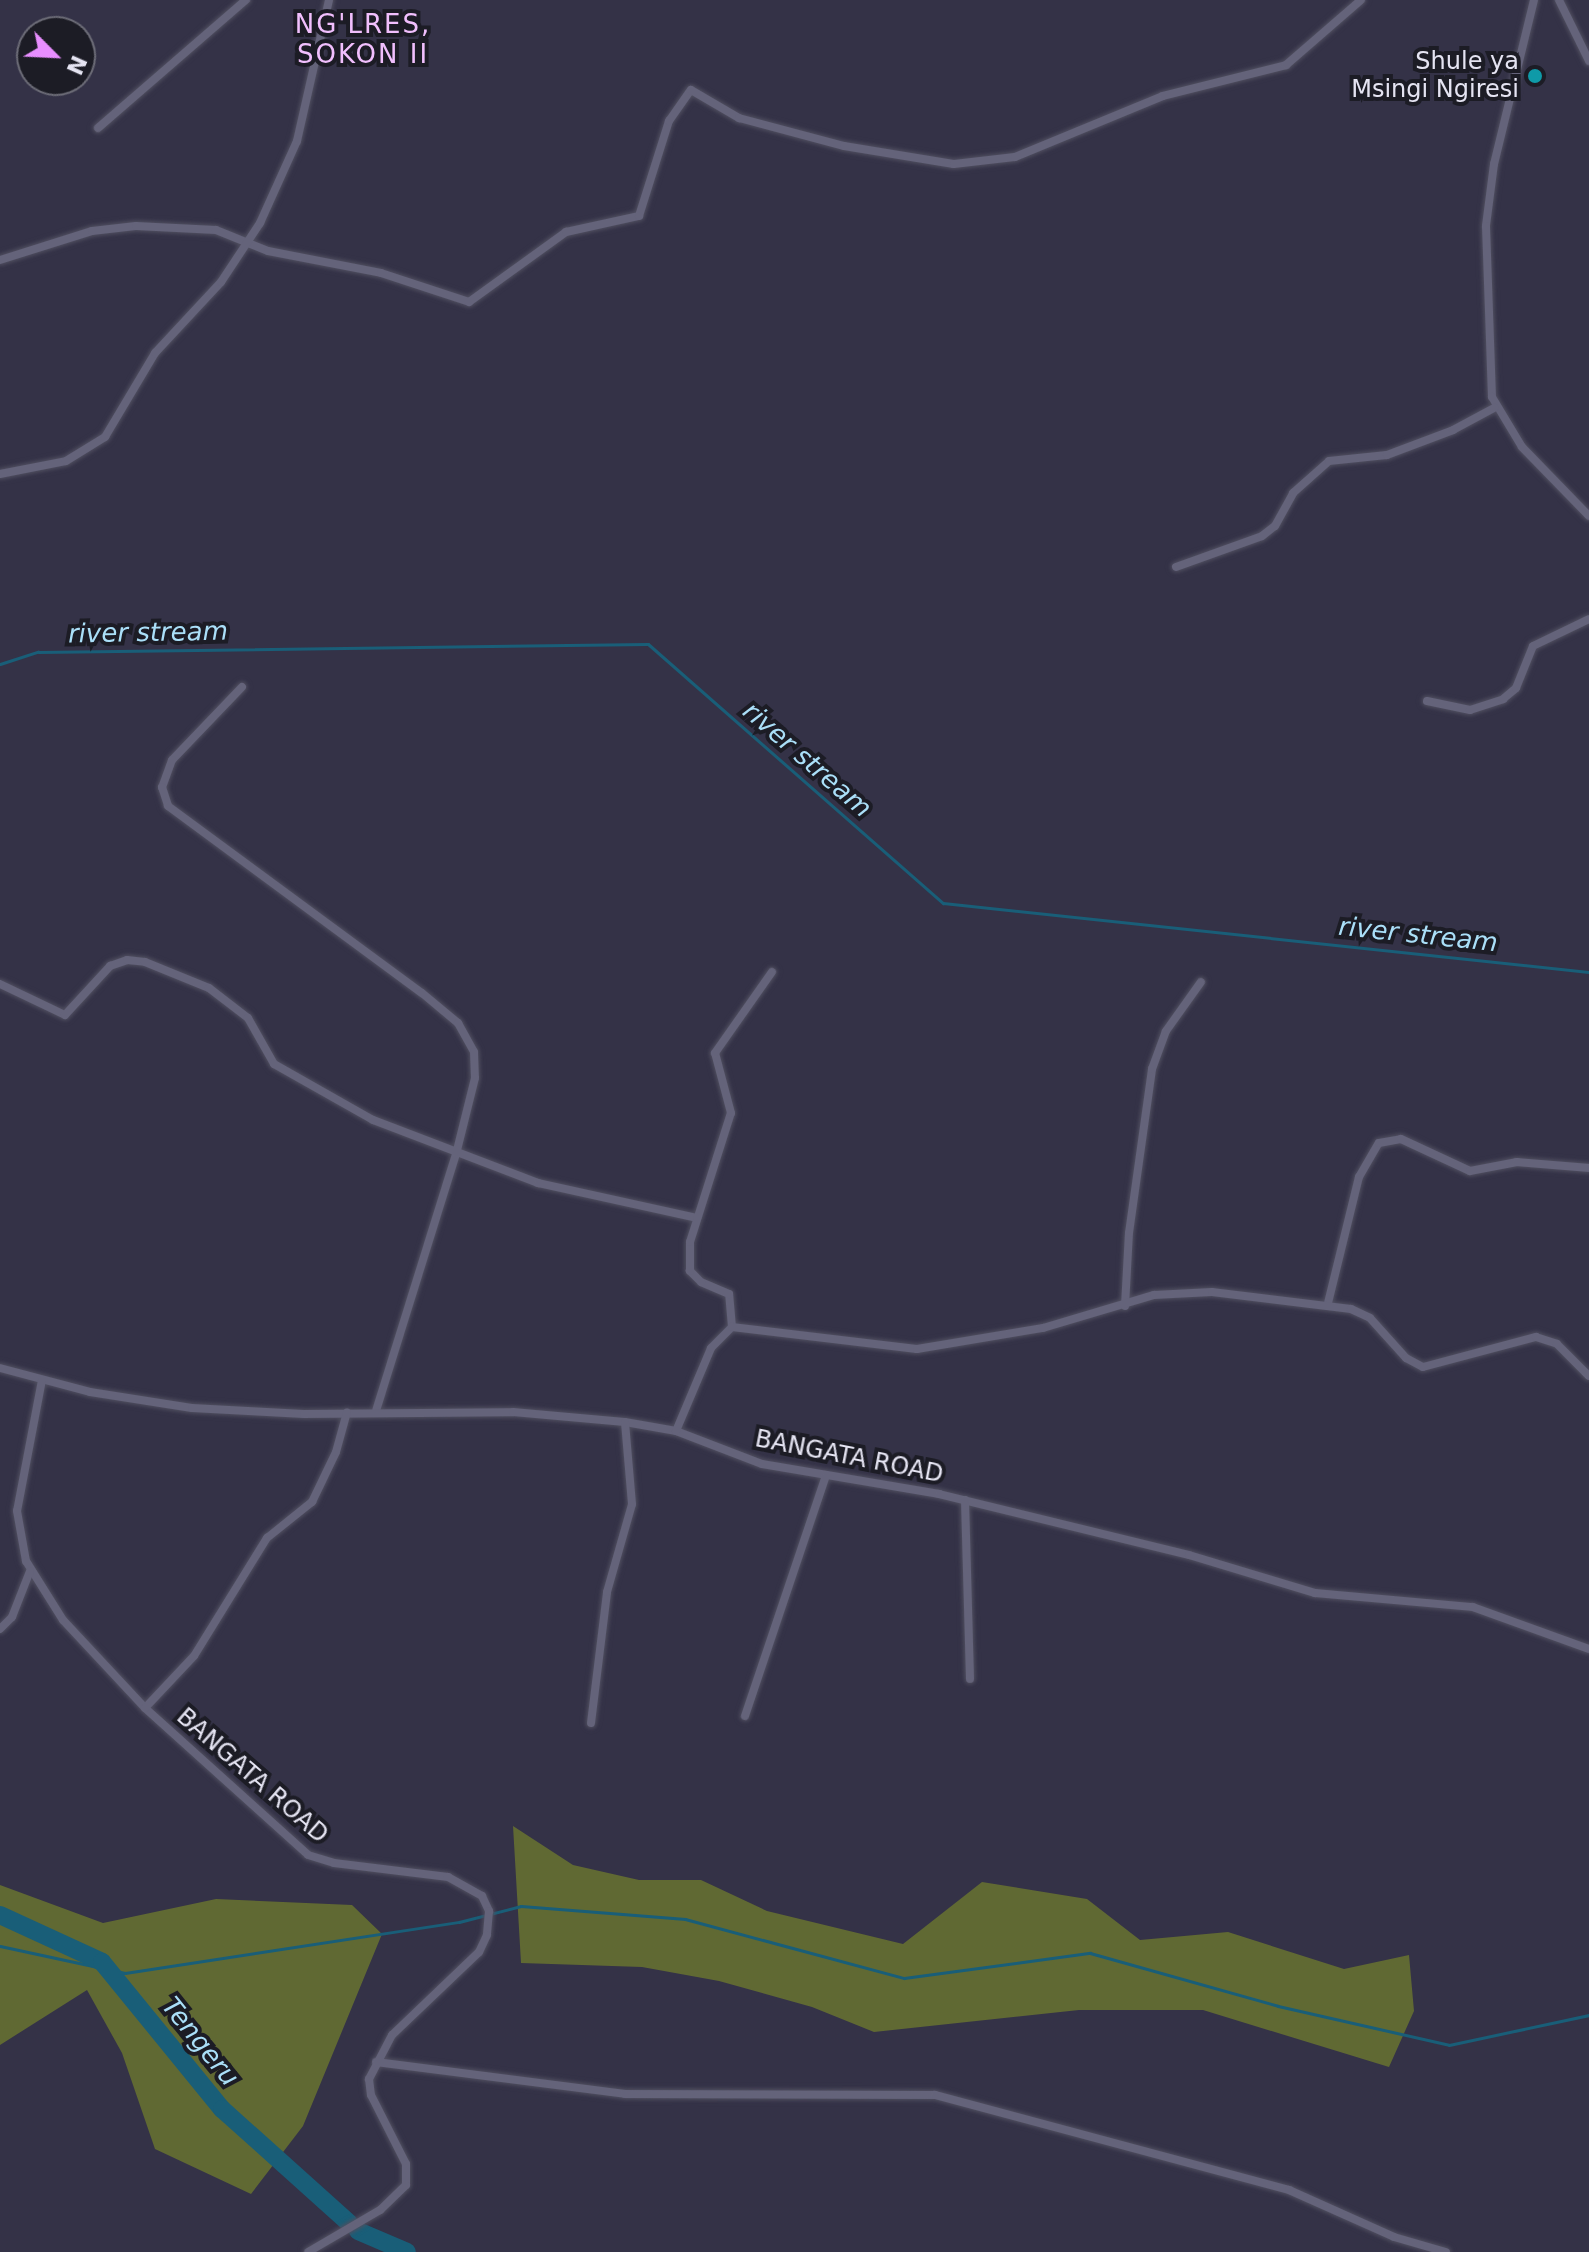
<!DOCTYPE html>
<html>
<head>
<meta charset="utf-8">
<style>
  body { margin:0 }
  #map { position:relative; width:1589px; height:2252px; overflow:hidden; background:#343247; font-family:"DejaVu Sans",sans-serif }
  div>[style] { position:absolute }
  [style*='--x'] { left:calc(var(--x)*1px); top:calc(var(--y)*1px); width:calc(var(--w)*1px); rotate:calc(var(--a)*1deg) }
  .forest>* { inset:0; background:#606933 }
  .stream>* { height:3px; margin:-1.5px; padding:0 1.5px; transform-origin:1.5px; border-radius:1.5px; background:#195e78 }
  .river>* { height:18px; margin:-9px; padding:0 9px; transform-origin:9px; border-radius:9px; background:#195e78 }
  .roads { filter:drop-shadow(0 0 2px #504f60) drop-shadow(0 0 2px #504f60) }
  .street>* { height:8px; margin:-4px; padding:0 4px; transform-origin:4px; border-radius:4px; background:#64637a }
  .dots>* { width:22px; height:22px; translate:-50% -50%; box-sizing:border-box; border:4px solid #1c1c25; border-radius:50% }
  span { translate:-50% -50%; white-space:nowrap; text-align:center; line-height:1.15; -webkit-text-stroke:8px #1c1c25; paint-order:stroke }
  .poi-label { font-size:24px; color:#e5e4f2 }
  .right { translate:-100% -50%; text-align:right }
  .street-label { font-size:24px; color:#e5e4f2 }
  .neighbourhood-label { font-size:26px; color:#f1bffd; letter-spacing:2px }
  .water-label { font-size:26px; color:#aadff8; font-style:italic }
  .north { position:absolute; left:16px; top:16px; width:80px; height:80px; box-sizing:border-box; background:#1c1c25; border:2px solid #6c6c77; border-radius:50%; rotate:114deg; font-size:22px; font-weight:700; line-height:32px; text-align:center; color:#e5e4f2 }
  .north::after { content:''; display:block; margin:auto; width:28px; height:36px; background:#e88eff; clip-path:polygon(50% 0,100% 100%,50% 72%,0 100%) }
</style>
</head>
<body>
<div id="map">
  <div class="forest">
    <div style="clip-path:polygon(513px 1826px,573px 1865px,639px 1880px,701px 1880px,767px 1911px,903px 1944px,982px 1882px,1087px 1899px,1140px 1940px,1228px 1932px,1344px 1969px,1409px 1955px,1414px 2011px,1389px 2067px,1203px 2010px,1079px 2010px,874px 2032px,812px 2007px,719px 1981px,642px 1967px,521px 1963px)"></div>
    <div style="clip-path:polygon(0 1885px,103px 1923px,216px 1899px,352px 1905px,382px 1934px,303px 2126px,251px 2194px,155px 2149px,122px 2053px,87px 1990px,0 2045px)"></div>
  </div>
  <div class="stream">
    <div style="--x:0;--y:664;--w:40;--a:-18"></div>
    <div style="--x:38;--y:652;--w:610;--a:-0.75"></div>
    <div style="--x:648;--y:644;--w:393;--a:41.3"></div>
    <div style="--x:943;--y:903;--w:650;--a:6.1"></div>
    <div style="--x:0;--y:1946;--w:128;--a:12.2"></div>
    <div style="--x:125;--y:1973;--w:338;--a:-8.7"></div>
    <div style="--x:459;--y:1922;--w:64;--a:-14.5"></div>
    <div style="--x:521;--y:1906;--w:165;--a:4.5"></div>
    <div style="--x:685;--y:1919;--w:227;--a:15.1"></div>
    <div style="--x:904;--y:1978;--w:188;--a:-7.7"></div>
    <div style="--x:1090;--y:1953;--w:195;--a:15.7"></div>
    <div style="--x:1278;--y:2006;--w:175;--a:12.8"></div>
    <div style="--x:1449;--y:2045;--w:143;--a:-12.1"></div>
  </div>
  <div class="river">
    <div style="--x:0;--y:1915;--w:112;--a:24.7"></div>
    <div style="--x:102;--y:1962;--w:190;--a:50.8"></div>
    <div style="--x:222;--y:2109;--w:171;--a:41.9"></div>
    <div style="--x:358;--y:2231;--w:53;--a:23.2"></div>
  </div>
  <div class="roads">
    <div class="street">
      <div style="--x:1534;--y:0;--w:169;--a:103.7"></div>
      <div style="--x:1494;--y:164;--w:63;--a:97.4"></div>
      <div style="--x:1486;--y:226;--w:171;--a:88"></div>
      <div style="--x:1492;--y:397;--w:58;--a:59"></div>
      <div style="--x:1522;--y:447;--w:96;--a:45.8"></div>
      <div style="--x:1559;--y:0;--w:68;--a:63.8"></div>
      <div style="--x:98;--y:128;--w:196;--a:-40.9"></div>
      <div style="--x:0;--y:260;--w:96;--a:-17.5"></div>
      <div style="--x:92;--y:231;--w:44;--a:-6.5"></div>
      <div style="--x:136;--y:226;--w:80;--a:2.9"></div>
      <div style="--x:216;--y:230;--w:56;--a:22"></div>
      <div style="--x:268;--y:251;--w:115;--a:11"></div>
      <div style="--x:381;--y:273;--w:93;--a:18.2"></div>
      <div style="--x:469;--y:302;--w:120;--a:-35.8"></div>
      <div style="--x:566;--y:232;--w:75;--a:-12.4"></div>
      <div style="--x:639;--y:216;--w:100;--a:-72.5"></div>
      <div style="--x:669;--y:121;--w:38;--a:-55"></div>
      <div style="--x:691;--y:90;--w:56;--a:30.3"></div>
      <div style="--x:739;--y:118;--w:109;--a:14.9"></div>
      <div style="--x:844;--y:146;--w:111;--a:9.3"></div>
      <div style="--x:954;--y:164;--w:61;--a:-6.5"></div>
      <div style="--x:1015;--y:157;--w:160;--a:-22.4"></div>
      <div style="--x:1163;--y:96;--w:127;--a:-14.1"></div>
      <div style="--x:1286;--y:65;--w:99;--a:-40.9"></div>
      <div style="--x:0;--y:474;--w:67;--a:-11.1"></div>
      <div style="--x:66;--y:461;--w:46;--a:-31.6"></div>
      <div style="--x:105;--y:437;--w:98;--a:-59.2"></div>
      <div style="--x:155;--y:353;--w:97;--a:-47.1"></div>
      <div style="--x:221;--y:282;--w:71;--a:-56.5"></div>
      <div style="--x:260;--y:223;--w:90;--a:-65.7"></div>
      <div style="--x:297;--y:141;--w:145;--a:-77.2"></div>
      <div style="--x:1176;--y:567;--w:91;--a:-19.8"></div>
      <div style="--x:1262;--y:536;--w:16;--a:-38"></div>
      <div style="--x:1275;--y:526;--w:38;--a:-61"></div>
      <div style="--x:1293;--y:493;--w:48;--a:-41.6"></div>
      <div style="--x:1329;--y:461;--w:58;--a:-5.9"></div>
      <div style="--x:1387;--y:455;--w:71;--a:-20.7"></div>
      <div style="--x:1453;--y:430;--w:47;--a:-28.2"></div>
      <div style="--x:242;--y:687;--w:101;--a:133.8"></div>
      <div style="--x:172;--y:760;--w:29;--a:110"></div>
      <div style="--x:162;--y:787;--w:20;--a:72"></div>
      <div style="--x:168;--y:806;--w:315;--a:36.4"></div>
      <div style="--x:422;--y:993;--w:47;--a:39.8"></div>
      <div style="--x:458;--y:1023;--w:33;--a:61"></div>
      <div style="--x:474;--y:1052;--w:26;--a:88"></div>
      <div style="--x:475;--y:1078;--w:78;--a:104"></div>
      <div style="--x:456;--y:1154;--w:269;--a:107.3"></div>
      <div style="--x:1427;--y:701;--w:44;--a:11.8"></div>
      <div style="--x:1470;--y:710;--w:35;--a:-18"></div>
      <div style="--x:1503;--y:699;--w:17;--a:-40"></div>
      <div style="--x:1516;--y:688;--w:45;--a:-68"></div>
      <div style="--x:1533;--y:646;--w:62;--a:-25.7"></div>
      <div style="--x:0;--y:984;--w:72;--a:25.5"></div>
      <div style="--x:65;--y:1015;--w:67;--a:-47.4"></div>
      <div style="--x:110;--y:966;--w:18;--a:-19"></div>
      <div style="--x:127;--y:960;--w:18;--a:6"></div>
      <div style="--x:145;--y:962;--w:69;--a:22.1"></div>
      <div style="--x:209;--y:988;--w:49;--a:37.6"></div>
      <div style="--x:248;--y:1018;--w:53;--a:60.5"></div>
      <div style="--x:274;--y:1064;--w:114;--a:29.5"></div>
      <div style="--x:373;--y:1120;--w:177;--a:20.9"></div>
      <div style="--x:538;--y:1183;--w:163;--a:12.4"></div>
      <div style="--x:1328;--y:1303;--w:130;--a:-76.2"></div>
      <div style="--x:1359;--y:1177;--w:39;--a:-60"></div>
      <div style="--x:1379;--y:1143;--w:22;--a:-10"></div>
      <div style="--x:1401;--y:1139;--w:76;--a:24.9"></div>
      <div style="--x:1470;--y:1171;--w:48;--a:-10.8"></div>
      <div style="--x:1517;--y:1162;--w:72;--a:4.8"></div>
      <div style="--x:1125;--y:1306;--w:73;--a:-86.9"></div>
      <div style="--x:1129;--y:1233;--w:166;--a:-82"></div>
      <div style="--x:1152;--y:1069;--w:40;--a:-69.8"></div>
      <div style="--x:1166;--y:1031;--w:60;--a:-54.5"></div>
      <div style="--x:732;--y:1327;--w:33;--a:-95"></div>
      <div style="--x:729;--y:1294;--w:30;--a:-157"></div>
      <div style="--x:701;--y:1282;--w:16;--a:-135"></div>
      <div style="--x:690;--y:1271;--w:29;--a:-90"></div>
      <div style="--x:690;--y:1242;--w:135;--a:-72.4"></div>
      <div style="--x:731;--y:1113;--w:62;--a:-104.9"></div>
      <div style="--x:715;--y:1053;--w:99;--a:-54.9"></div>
      <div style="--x:0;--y:1368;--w:93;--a:14.9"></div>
      <div style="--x:90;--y:1392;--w:103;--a:8.9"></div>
      <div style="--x:192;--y:1408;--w:112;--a:3.1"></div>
      <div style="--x:304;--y:1414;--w:209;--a:-0.5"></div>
      <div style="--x:513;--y:1412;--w:112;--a:5.1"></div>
      <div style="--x:625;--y:1422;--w:52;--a:10"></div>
      <div style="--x:676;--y:1431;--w:92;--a:21"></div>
      <div style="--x:762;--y:1464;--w:180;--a:9.6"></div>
      <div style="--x:939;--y:1494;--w:257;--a:13.7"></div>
      <div style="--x:1189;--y:1555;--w:132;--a:16.8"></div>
      <div style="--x:1315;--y:1593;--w:159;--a:5.1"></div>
      <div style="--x:1473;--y:1607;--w:123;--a:19.9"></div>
      <div style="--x:42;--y:1380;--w:133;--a:100.8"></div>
      <div style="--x:17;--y:1511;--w:51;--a:79.8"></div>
      <div style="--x:26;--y:1561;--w:70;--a:57.9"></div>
      <div style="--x:63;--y:1620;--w:120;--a:47"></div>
      <div style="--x:145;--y:1708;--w:219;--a:42"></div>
      <div style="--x:308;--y:1855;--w:27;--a:17"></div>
      <div style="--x:334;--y:1863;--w:115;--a:7"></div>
      <div style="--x:448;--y:1877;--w:39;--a:29"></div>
      <div style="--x:482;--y:1896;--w:17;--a:65"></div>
      <div style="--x:489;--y:1911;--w:24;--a:95"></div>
      <div style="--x:487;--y:1935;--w:19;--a:115"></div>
      <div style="--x:479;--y:1952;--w:120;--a:136.3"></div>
      <div style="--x:392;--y:2035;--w:50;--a:117.6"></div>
      <div style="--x:369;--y:2079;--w:16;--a:83"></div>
      <div style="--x:371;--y:2095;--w:77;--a:63.1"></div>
      <div style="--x:406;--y:2164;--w:21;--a:90"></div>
      <div style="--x:406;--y:2185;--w:36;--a:136"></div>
      <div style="--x:380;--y:2210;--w:83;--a:149.7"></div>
      <div style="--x:676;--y:1431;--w:90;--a:-67.1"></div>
      <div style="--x:711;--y:1348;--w:30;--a:-45"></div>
      <div style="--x:732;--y:1327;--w:186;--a:6.8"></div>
      <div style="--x:917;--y:1349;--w:128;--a:-9.5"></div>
      <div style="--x:1043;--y:1328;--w:116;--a:-16.6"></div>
      <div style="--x:1154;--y:1295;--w:58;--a:-3"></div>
      <div style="--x:1212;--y:1292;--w:140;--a:7"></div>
      <div style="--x:1351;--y:1309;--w:21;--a:25"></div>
      <div style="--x:1370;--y:1318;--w:54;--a:48"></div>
      <div style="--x:1406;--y:1358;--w:19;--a:28"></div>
      <div style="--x:1423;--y:1367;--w:117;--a:-14.9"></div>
      <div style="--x:1536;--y:1337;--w:22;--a:18"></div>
      <div style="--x:1557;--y:1344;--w:45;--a:45"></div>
      <div style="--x:965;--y:1500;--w:179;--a:88.4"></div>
      <div style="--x:0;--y:1629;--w:17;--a:-45"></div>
      <div style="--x:12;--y:1617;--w:49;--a:-68.6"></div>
      <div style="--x:145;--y:1708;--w:71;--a:-46.7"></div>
      <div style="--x:194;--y:1656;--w:139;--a:-58.3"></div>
      <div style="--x:267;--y:1538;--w:58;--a:-38.7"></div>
      <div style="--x:312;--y:1502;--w:55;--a:-64.4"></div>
      <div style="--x:336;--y:1452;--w:41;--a:-74.6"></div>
      <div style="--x:745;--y:1716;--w:254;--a:-71.4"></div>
      <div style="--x:591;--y:1723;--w:132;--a:-83"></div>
      <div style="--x:607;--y:1592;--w:91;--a:-74.1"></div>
      <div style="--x:632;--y:1504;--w:82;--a:-94.9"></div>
      <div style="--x:376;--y:2062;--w:251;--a:7.3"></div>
      <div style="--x:625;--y:2094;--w:310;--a:0.2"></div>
      <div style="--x:935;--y:2095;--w:367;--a:15"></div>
      <div style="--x:1289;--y:2190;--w:115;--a:24.1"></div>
      <div style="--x:1394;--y:2237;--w:54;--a:16.1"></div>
    </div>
  </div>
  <div class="dots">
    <div style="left:1535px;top:76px;background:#0f9aa8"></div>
  </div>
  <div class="poi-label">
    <span class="right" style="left:1519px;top:76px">Shule ya<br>Msingi Ngiresi</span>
  </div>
  <div class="street-label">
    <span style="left:849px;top:1457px;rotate:11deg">BANGATA ROAD</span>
    <span style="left:252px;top:1776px;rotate:41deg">BANGATA ROAD</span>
  </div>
  <div class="neighbourhood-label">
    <span style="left:363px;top:40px">NG'LRES,<br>SOKON II</span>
  </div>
  <div class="water-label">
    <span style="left:148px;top:633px;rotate:-1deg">river stream</span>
    <span style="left:807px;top:760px;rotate:41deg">river stream</span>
    <span style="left:1418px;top:935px;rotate:6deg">river stream</span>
    <span style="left:200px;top:2042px;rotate:51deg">Tengeru</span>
  </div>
  <div class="north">N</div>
</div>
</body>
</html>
